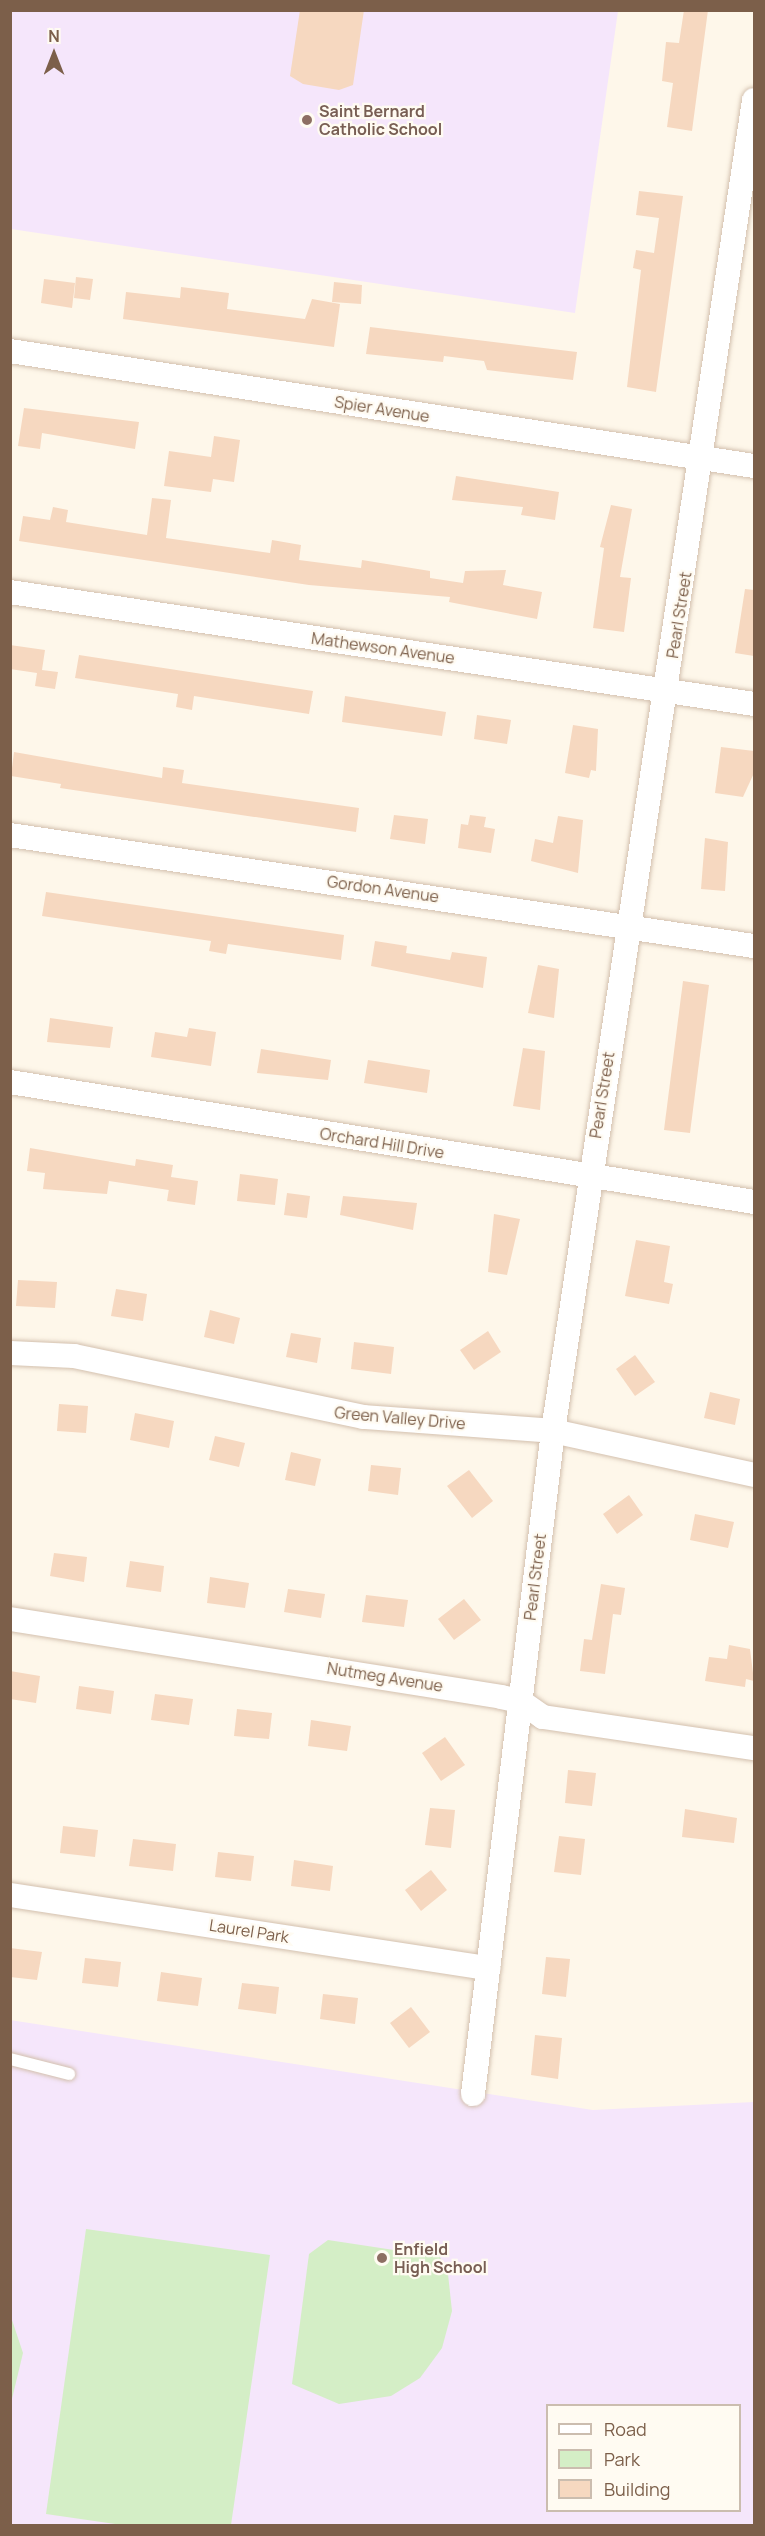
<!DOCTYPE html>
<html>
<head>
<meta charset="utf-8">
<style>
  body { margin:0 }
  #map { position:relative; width:765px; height:2536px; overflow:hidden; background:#fef7ea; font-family:Manrope,sans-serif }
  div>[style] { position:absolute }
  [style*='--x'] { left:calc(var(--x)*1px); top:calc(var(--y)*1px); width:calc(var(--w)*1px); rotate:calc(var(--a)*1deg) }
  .education>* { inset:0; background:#f5e6fb }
  .green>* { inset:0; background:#d4eec6 }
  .building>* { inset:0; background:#f6d8c0 }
  .roads { filter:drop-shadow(0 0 2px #d3c0ae) drop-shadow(0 0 2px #d3c0ae) }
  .service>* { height:12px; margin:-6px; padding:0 6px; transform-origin:6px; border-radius:6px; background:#fff }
  .minor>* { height:24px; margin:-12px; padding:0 12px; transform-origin:12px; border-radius:12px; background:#fff }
  .dots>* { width:16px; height:16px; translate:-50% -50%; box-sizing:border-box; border:3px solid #fffbf2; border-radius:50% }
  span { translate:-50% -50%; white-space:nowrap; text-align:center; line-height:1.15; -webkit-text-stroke:4.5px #fffbf2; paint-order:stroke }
  .education-label { font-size:16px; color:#785e54; font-weight:700 }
  .left { translate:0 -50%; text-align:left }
  .street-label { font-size:16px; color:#7c5f4a }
  .frame { position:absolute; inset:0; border:12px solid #7c5f4a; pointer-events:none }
  .legend { position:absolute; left:546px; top:2404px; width:195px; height:108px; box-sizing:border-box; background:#fffbf2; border:2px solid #cbbdaf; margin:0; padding:8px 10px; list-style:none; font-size:18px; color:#7c5f4a }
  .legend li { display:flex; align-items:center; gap:12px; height:30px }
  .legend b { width:30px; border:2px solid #cbbdaf }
  .north { position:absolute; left:24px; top:24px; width:60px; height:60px; -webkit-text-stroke:4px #fffbf2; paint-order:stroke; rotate:0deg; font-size:16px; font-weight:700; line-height:24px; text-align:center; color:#7c5f4a }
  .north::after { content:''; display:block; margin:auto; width:21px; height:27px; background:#7c5f4a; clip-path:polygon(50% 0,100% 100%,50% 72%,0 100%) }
</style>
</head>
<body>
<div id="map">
  <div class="education">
    <div style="clip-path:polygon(10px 11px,618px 11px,575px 313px,11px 229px)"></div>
    <div style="clip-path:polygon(evenodd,10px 2020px,593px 2110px,754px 2102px,754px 2525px,11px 2525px,10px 2020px,548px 2406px,740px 2406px,740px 2510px,548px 2510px,548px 2406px)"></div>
  </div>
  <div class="green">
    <div style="clip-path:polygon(86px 2229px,270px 2255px,231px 2525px,129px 2526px,46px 2514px)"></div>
    <div style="clip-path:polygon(328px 2240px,440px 2257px,448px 2274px,452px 2311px,442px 2348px,420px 2378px,391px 2396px,339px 2404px,292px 2384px,309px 2254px)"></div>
    <div style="clip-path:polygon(10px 2314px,23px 2353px,11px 2403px,10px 2402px)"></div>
  </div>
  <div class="building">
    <div style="clip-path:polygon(300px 10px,364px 10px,353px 85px,339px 90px,303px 84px,290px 76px)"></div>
    <div style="clip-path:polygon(684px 10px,708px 10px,692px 131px,667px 127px,673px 83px,662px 81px,666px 42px,679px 43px)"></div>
    <div style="clip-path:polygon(639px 191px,683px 196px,656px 392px,627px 387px,641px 270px,633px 268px,636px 250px,654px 253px,659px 218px,636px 215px)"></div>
    <div style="clip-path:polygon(76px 277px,93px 279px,90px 300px,74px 298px)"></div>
    <div style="clip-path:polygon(44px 279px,75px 283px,72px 308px,41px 303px)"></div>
    <div style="clip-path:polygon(334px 282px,362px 285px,361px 304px,332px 302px)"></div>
    <div style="clip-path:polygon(181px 287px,229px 293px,227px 309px,305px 319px,312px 299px,340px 304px,334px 347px,123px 319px,126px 292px,180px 298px)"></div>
    <div style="clip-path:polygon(370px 327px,577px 352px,573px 380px,487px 370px,484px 361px,444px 356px,443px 362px,366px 354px)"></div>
    <div style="clip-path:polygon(24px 408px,139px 422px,135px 449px,42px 433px,40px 449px,18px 446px)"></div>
    <div style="clip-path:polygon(214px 436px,240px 440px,234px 482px,213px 479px,211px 492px,164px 486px,169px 451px,211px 457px)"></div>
    <div style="clip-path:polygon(456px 476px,559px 492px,555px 520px,521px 515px,523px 507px,452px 500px)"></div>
    <div style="clip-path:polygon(152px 498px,171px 500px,166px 538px,270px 553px,272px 540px,301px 545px,299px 560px,361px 568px,362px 560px,430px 571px,430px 578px,463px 583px,465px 571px,506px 570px,503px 585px,542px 592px,537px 619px,449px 602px,450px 597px,309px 585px,19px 541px,23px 516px,50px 520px,53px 507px,68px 510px,66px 522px,147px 535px)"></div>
    <div style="clip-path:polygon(611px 505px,632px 509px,620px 577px,631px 578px,624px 632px,593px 628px,604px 548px,600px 547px)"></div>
    <div style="clip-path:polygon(745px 589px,754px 590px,754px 656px,735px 653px)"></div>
    <div style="clip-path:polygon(10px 645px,45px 650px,42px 670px,58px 672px,55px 689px,35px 686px,37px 673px,10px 669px)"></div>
    <div style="clip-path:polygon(79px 655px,313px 691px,309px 714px,194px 696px,192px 710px,176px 707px,178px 694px,75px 678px)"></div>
    <div style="clip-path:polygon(345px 696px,446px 712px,442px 736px,342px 722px)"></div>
    <div style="clip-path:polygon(477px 715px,511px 720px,507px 744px,474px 739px)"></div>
    <div style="clip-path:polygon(573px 725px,598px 729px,596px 771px,591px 770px,589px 778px,565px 773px)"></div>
    <div style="clip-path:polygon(721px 747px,754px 751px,754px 773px,743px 797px,715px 793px)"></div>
    <div style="clip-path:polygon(14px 752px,162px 778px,163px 767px,184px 770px,182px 783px,359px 808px,356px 832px,60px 788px,61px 784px,11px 776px)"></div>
    <div style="clip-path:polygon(394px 815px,428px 819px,425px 844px,390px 839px)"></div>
    <div style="clip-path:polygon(470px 815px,486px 817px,484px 827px,495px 829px,491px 853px,458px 848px,461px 824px,468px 825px)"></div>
    <div style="clip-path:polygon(558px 816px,583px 820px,578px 873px,531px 861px,535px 839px,553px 843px)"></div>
    <div style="clip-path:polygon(705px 838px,728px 842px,725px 891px,701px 889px)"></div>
    <div style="clip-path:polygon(46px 892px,344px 935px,341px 960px,228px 944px,226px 954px,209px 951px,211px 941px,42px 916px)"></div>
    <div style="clip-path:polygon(375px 941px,407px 946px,406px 953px,450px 960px,452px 952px,487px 957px,483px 988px,371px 966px)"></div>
    <div style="clip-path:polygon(538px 965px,559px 969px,554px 1018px,528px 1013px)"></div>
    <div style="clip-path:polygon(683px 981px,709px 985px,690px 1133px,664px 1130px)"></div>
    <div style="clip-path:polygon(50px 1018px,113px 1027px,110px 1048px,47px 1042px)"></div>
    <div style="clip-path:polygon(189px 1028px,216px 1032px,211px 1066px,151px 1057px,155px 1032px,187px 1037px)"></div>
    <div style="clip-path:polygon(523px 1048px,545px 1051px,540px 1110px,513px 1106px)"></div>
    <div style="clip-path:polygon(261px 1049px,331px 1060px,328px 1080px,257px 1073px)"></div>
    <div style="clip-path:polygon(368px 1060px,430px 1070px,427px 1093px,364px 1083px)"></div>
    <div style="clip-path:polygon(30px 1148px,135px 1166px,136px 1159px,173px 1165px,171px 1177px,198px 1181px,195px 1205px,167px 1201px,170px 1182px,169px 1190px,109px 1181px,107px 1194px,43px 1189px,45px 1173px,27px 1171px)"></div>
    <div style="clip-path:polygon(240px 1174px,278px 1179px,275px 1205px,237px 1201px)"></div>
    <div style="clip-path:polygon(287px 1193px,310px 1196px,307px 1218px,284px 1215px)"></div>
    <div style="clip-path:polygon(343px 1196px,417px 1203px,413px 1230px,340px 1215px)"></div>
    <div style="clip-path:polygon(494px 1214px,520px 1219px,507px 1275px,488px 1272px)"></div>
    <div style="clip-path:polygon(636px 1240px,670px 1246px,664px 1282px,673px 1284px,669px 1304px,625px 1296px)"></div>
    <div style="clip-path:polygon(18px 1280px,57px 1282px,55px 1308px,16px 1306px)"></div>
    <div style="clip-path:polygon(116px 1289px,147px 1294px,143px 1321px,111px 1316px)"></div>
    <div style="clip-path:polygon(210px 1310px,240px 1318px,234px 1344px,204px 1337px)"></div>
    <div style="clip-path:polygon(488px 1331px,501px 1352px,474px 1370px,460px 1350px)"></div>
    <div style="clip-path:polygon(291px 1333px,321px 1338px,317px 1363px,286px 1357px)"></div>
    <div style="clip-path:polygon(354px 1342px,394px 1347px,391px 1374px,351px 1369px)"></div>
    <div style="clip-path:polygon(635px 1355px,655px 1382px,635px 1396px,616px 1369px)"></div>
    <div style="clip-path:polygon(710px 1392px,740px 1399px,735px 1425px,704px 1418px)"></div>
    <div style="clip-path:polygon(59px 1404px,88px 1406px,86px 1433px,57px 1431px)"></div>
    <div style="clip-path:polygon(135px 1413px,174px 1421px,169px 1448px,130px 1440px)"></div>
    <div style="clip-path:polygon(215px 1436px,245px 1443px,239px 1467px,209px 1460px)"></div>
    <div style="clip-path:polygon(291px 1452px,321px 1459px,315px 1486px,285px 1480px)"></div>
    <div style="clip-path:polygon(371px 1465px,401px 1468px,398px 1495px,368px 1491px)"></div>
    <div style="clip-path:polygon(469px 1470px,493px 1501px,472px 1518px,447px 1486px)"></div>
    <div style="clip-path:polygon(629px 1495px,643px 1515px,617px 1534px,603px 1514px)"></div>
    <div style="clip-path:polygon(695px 1514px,734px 1522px,728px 1548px,690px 1540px)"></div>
    <div style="clip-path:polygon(54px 1553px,87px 1557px,84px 1582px,50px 1576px)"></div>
    <div style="clip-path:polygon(130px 1561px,164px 1566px,161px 1592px,126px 1587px)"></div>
    <div style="clip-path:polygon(210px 1577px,249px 1583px,245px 1608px,207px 1603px)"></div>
    <div style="clip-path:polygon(601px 1584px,625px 1588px,621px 1615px,613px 1614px,605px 1674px,580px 1671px,584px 1639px,592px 1640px)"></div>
    <div style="clip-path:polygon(288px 1589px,325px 1594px,321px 1618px,284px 1612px)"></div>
    <div style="clip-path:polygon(366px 1595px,408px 1600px,404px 1627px,362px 1622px)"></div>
    <div style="clip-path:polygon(464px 1599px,481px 1620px,454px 1640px,438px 1619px)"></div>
    <div style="clip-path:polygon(729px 1645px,750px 1649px,754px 1681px,746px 1679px,745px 1687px,705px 1681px,709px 1657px,727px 1659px)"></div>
    <div style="clip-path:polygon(10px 1671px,40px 1676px,36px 1703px,10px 1699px)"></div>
    <div style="clip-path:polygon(79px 1686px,114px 1691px,111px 1714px,76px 1709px)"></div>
    <div style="clip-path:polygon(155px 1694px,193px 1699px,189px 1725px,151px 1720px)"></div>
    <div style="clip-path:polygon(237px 1709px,272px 1713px,269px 1739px,234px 1736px)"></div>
    <div style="clip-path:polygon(311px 1720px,351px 1726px,347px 1751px,308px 1746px)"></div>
    <div style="clip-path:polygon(445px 1737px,465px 1765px,441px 1781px,422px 1753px)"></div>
    <div style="clip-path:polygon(568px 1770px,596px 1773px,592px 1806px,565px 1803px)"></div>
    <div style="clip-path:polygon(430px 1808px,455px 1810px,451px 1848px,425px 1845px)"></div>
    <div style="clip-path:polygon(685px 1809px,737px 1818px,734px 1843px,682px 1837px)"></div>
    <div style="clip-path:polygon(63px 1826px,98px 1830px,95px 1857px,60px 1853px)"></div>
    <div style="clip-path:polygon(559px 1836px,585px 1839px,581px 1875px,554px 1872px)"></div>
    <div style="clip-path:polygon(133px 1839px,176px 1844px,173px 1871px,129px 1866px)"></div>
    <div style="clip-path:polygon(218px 1852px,254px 1856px,251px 1881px,215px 1877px)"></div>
    <div style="clip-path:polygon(294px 1860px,333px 1866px,330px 1891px,291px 1886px)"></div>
    <div style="clip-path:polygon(431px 1870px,447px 1890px,421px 1911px,405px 1890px)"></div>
    <div style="clip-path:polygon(10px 1948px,42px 1952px,37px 1980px,10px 1977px)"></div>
    <div style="clip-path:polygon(546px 1957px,570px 1959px,566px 1997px,542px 1994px)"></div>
    <div style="clip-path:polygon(85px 1958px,121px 1962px,118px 1987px,82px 1983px)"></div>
    <div style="clip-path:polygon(161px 1972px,202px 1978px,198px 2006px,157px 2001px)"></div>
    <div style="clip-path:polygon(242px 1983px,279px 1987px,276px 2014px,238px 2009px)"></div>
    <div style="clip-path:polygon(323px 1994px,358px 1998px,355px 2024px,320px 2019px)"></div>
    <div style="clip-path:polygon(411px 2007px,430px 2032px,409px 2048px,390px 2023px)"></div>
    <div style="clip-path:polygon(535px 2035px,562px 2038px,558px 2079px,531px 2075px)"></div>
  </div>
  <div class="roads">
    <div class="service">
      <div style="--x:10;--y:2059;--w:61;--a:14.3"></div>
    </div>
    <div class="minor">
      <div style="--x:10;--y:351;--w:753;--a:8.79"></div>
      <div style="--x:10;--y:592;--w:752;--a:8.56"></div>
      <div style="--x:10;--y:835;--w:752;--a:8.49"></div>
      <div style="--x:10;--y:1082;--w:754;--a:9.16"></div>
      <div style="--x:10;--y:1353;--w:64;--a:2.7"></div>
      <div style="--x:74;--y:1356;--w:296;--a:11.9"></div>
      <div style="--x:364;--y:1417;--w:190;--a:4.2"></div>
      <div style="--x:553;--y:1431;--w:206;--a:12.3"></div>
      <div style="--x:10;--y:1619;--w:497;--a:9"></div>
      <div style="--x:501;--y:1697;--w:19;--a:12"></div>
      <div style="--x:520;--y:1701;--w:28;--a:35"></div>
      <div style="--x:543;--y:1717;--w:213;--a:8.4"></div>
      <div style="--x:10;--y:1895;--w:484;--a:8.7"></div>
      <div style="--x:473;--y:2094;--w:668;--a:-83.12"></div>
      <div style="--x:553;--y:1431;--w:1346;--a:-81.41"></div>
    </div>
  </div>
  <div class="dots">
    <div style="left:307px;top:120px;background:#8d6e63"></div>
    <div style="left:382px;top:2258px;background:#8d6e63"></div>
  </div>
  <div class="education-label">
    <span class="left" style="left:319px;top:120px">Saint Bernard<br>Catholic School</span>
    <span class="left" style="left:394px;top:2258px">Enfield<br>High School</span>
  </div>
  <div class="street-label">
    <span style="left:382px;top:409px;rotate:9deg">Spier Avenue</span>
    <span style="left:679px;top:615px;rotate:-81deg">Pearl Street</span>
    <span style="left:383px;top:648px;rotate:8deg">Mathewson Avenue</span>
    <span style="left:383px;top:889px;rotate:8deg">Gordon Avenue</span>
    <span style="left:602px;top:1095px;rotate:-81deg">Pearl Street</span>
    <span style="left:382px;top:1143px;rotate:9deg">Orchard Hill Drive</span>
    <span style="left:400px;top:1418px;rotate:5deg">Green Valley Drive</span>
    <span style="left:535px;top:1577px;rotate:-83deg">Pearl Street</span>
    <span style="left:385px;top:1677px;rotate:9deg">Nutmeg Avenue</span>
    <span style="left:249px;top:1931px;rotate:9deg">Laurel Park</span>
  </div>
  <div class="frame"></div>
  <ul class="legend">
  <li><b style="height:8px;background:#fff"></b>Road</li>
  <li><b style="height:16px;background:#d4eec6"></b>Park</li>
  <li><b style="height:16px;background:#f6d8c0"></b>Building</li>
  </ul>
  <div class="north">N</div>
</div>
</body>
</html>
